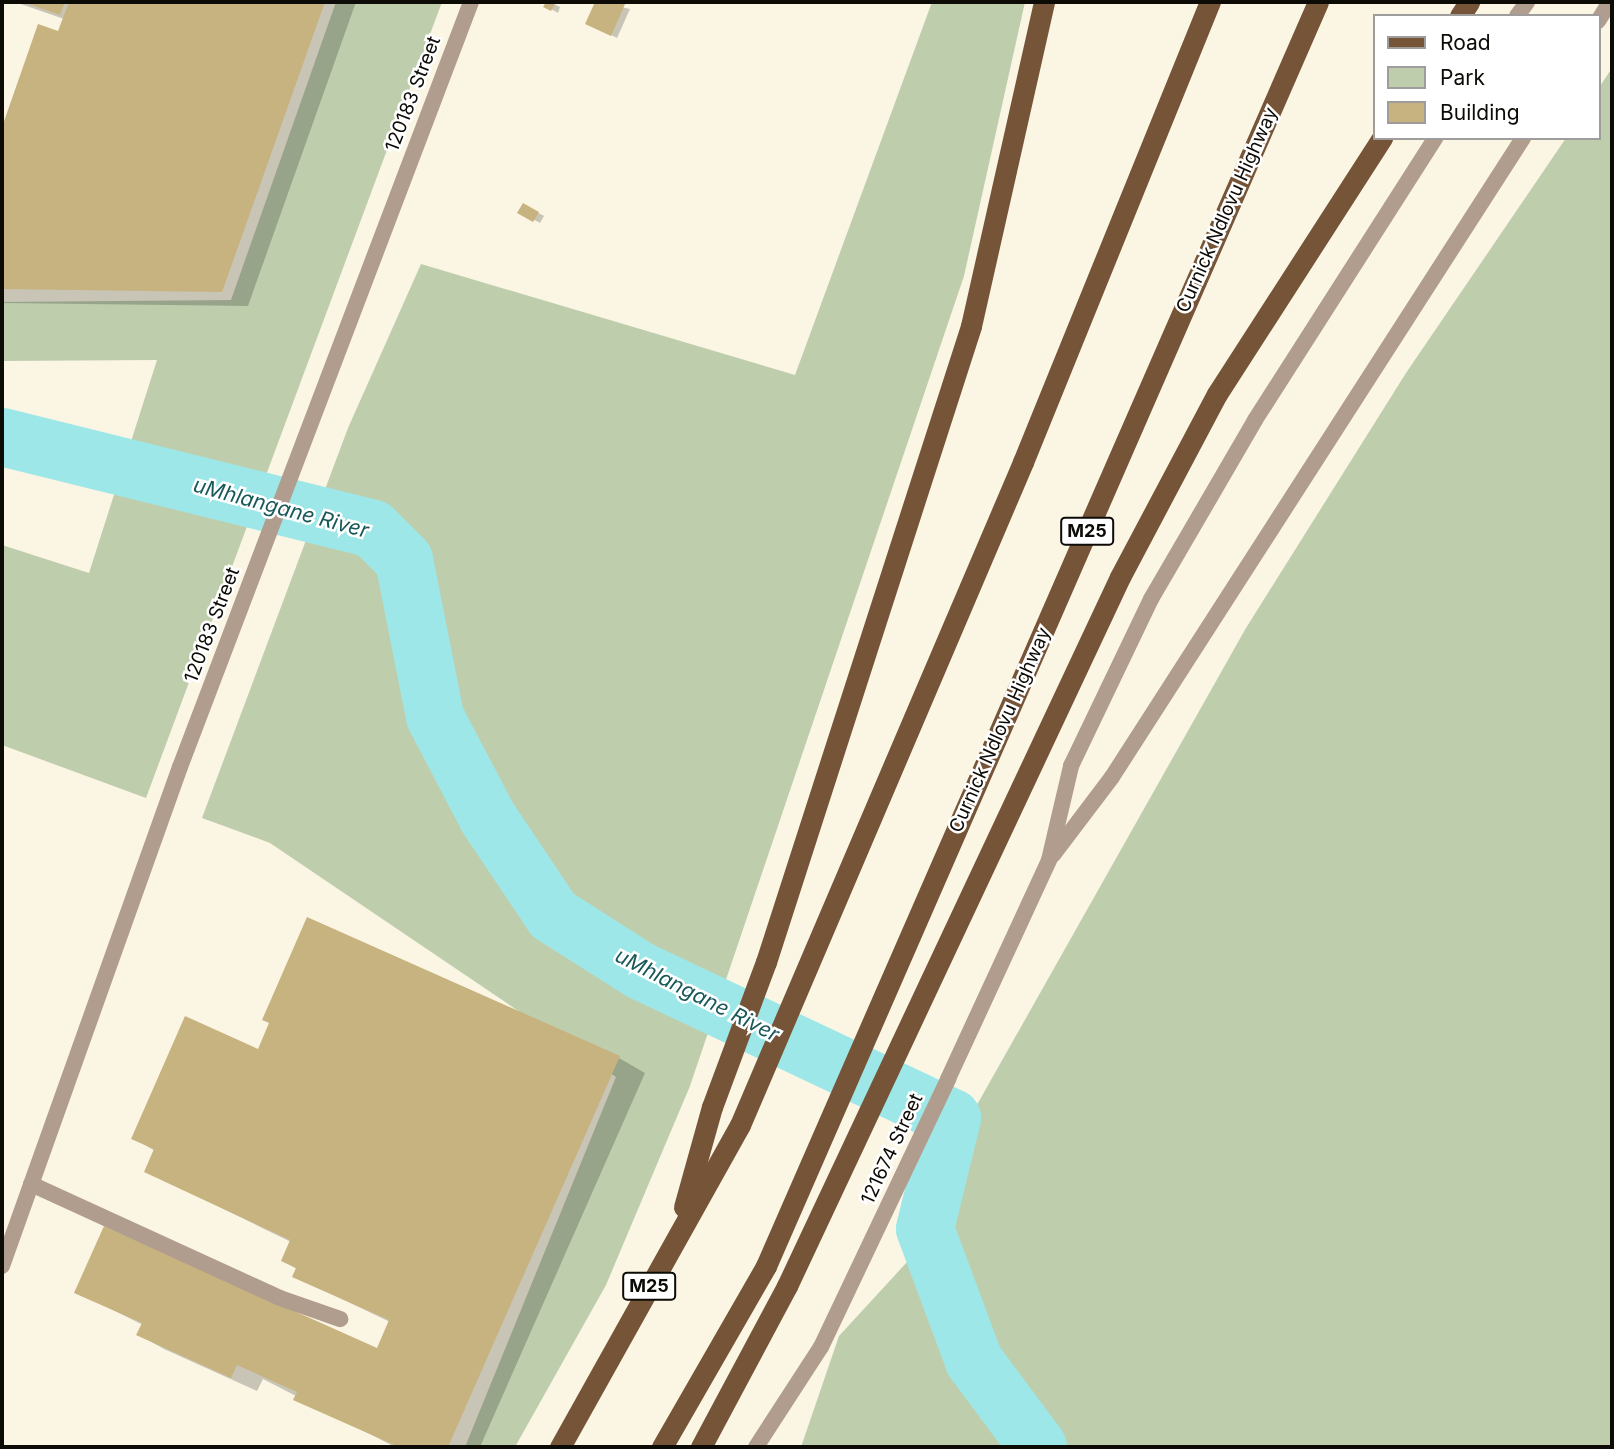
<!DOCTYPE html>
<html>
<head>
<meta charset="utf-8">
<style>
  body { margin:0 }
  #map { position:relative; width:1614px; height:1449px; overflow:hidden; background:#fbf5e4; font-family:Inter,sans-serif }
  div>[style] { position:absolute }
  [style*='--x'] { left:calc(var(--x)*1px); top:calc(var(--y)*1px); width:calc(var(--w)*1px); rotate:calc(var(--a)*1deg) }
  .green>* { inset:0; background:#becead }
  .shadow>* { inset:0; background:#0003 }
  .river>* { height:58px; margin:-29px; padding:0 29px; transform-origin:29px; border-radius:29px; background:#9ee7e8 }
  .building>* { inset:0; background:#c7b37f }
  .lane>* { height:16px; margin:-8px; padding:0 8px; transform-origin:8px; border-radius:8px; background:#b19d8d }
  .primary>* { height:21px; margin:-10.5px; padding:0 10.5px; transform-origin:10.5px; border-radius:10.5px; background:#765438 }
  span { translate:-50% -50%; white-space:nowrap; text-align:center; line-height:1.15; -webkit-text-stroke:5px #fff; paint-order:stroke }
  .shield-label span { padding:2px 5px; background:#fff; border:2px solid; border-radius:5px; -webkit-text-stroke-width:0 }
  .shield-label { font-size:18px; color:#0d0b06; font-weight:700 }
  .street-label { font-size:19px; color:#0d0b06 }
  .water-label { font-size:21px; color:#195859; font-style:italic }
  .frame { position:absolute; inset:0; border:4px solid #0d0b06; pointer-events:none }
  .legend { position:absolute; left:1373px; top:14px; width:228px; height:126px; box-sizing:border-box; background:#fff; border:2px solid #9e9d9b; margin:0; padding:9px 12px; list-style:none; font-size:21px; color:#0d0b06 }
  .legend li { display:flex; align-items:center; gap:14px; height:35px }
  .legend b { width:35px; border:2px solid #9e9d9b }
</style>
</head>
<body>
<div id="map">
  <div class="green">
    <div style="clip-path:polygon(336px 2px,442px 2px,146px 798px,2px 745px,2px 545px,89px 573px,157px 360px,2px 361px,2px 302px,231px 300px)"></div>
    <div style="clip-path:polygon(932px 2px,1025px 2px,964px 276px,690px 1086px,606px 1285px,515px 1447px,465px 1447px,616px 1077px,270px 843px,202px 818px,348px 428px,421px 264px,795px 375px)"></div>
    <div style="clip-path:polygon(1612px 68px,1612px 1447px,801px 1447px,839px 1336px,942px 1224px,961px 1119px,978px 1103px,1246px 628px,1406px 373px,1566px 138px,1598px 138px,1598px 89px)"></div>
  </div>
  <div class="shadow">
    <div style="clip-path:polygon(15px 2px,356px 2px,248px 306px,2px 303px,2px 132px,40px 26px,59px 33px,64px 19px)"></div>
    <div style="clip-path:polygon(550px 2px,560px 7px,558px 13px,546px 6px)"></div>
    <div style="clip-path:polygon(597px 2px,630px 9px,617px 38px,587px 23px)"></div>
    <div style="clip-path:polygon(524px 205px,544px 216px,540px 223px,520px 212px)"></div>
    <div style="clip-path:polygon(259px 1051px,619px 1058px,645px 1073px,480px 1447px,395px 1447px,263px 1379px,257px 1391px,164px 1349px,139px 1335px,143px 1325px,77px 1292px,378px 1350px,390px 1322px,294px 1276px,297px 1269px,283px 1261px,291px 1242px,146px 1171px,155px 1151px,133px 1138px)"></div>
  </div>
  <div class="river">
    <div style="--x:2;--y:437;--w:382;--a:13.9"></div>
    <div style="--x:373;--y:529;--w:44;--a:45"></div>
    <div style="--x:404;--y:560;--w:160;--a:78.8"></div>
    <div style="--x:435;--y:717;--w:114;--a:62.3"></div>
    <div style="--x:488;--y:818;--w:117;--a:56.2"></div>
    <div style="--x:553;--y:915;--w:104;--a:32.5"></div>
    <div style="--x:641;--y:971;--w:344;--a:25.3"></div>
    <div style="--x:952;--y:1118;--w:114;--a:103.7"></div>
    <div style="--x:925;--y:1229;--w:141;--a:69.6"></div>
    <div style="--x:974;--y:1361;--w:107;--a:53.3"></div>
  </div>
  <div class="building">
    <div style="clip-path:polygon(23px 2px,65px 2px,60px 15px)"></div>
    <div style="clip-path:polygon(69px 2px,325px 2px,222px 292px,2px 289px,2px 127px,38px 24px,58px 31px)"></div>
    <div style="clip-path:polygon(546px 2px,556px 2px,551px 11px,543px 7px)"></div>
    <div style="clip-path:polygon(595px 2px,625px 4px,611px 36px,585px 24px)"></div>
    <div style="clip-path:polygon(523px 203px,539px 212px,533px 222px,517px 213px)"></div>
    <div style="clip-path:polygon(307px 917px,620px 1056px,448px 1447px,399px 1447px,293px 1400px,297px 1392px,237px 1365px,231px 1378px,136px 1335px,142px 1323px,74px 1293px,104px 1226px,377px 1348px,389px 1320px,292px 1277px,296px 1268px,281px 1261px,290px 1240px,144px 1172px,154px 1149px,131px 1139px,185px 1016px,258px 1049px,269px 1023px,262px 1020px)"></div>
  </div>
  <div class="lane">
    <div style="--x:1517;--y:16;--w:17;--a:-54"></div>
    <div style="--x:1598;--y:21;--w:22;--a:-58"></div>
    <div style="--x:1053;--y:855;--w:98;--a:-52.9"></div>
    <div style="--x:1112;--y:777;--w:760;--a:-57.25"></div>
    <div style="--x:31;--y:1184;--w:274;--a:24.6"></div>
    <div style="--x:280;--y:1298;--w:64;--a:19.3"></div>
    <div style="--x:2;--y:1266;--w:530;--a:-70.37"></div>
    <div style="--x:180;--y:767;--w:818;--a:-69.17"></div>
    <div style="--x:756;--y:1447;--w:119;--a:-57"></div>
    <div style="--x:821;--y:1347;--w:297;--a:-64.6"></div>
    <div style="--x:948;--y:1079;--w:241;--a:-65.2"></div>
    <div style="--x:1049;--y:860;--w:97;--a:-76.8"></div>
    <div style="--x:1071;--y:766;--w:185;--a:-64.4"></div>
    <div style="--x:1151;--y:599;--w:207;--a:-59.8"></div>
    <div style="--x:1255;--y:420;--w:335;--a:-57.4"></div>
  </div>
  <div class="primary">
    <div style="--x:1460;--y:16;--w:17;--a:-57"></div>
    <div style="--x:684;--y:1207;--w:104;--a:-74.4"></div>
    <div style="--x:712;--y:1107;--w:155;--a:-69.6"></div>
    <div style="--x:766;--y:962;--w:668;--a:-72.13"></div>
    <div style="--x:971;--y:326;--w:332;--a:-77.3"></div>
    <div style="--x:560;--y:1447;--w:369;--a:-60.8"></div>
    <div style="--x:740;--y:1125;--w:721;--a:-66.88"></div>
    <div style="--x:1023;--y:462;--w:497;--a:-67.9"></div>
    <div style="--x:662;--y:1447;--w:209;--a:-60.1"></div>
    <div style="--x:766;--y:1266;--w:1379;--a:-66.41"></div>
    <div style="--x:701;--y:1447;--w:183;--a:-61.9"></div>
    <div style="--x:787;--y:1286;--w:783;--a:-64.84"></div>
    <div style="--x:1120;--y:577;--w:207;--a:-62.1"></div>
    <div style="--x:1217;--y:394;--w:305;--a:-57.2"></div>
  </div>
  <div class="shield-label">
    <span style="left:1087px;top:531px">M25</span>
    <span style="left:649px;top:1286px">M25</span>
  </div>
  <div class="street-label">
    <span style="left:413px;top:94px;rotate:-69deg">120183 Street</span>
    <span style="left:1227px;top:210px;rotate:-66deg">Curnick Ndlovu Highway</span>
    <span style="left:212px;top:625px;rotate:-69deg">120183 Street</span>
    <span style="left:1000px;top:730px;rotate:-66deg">Curnick Ndlovu Highway</span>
    <span style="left:892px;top:1149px;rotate:-65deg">121674 Street</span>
  </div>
  <div class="water-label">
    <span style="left:281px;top:508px;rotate:15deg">uMhlangane River</span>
    <span style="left:697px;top:995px;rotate:27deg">uMhlangane River</span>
  </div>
  <div class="frame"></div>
  <ul class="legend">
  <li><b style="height:9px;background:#765438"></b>Road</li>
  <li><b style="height:19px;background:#becead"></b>Park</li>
  <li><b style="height:19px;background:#c7b37f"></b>Building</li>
  </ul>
</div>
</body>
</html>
